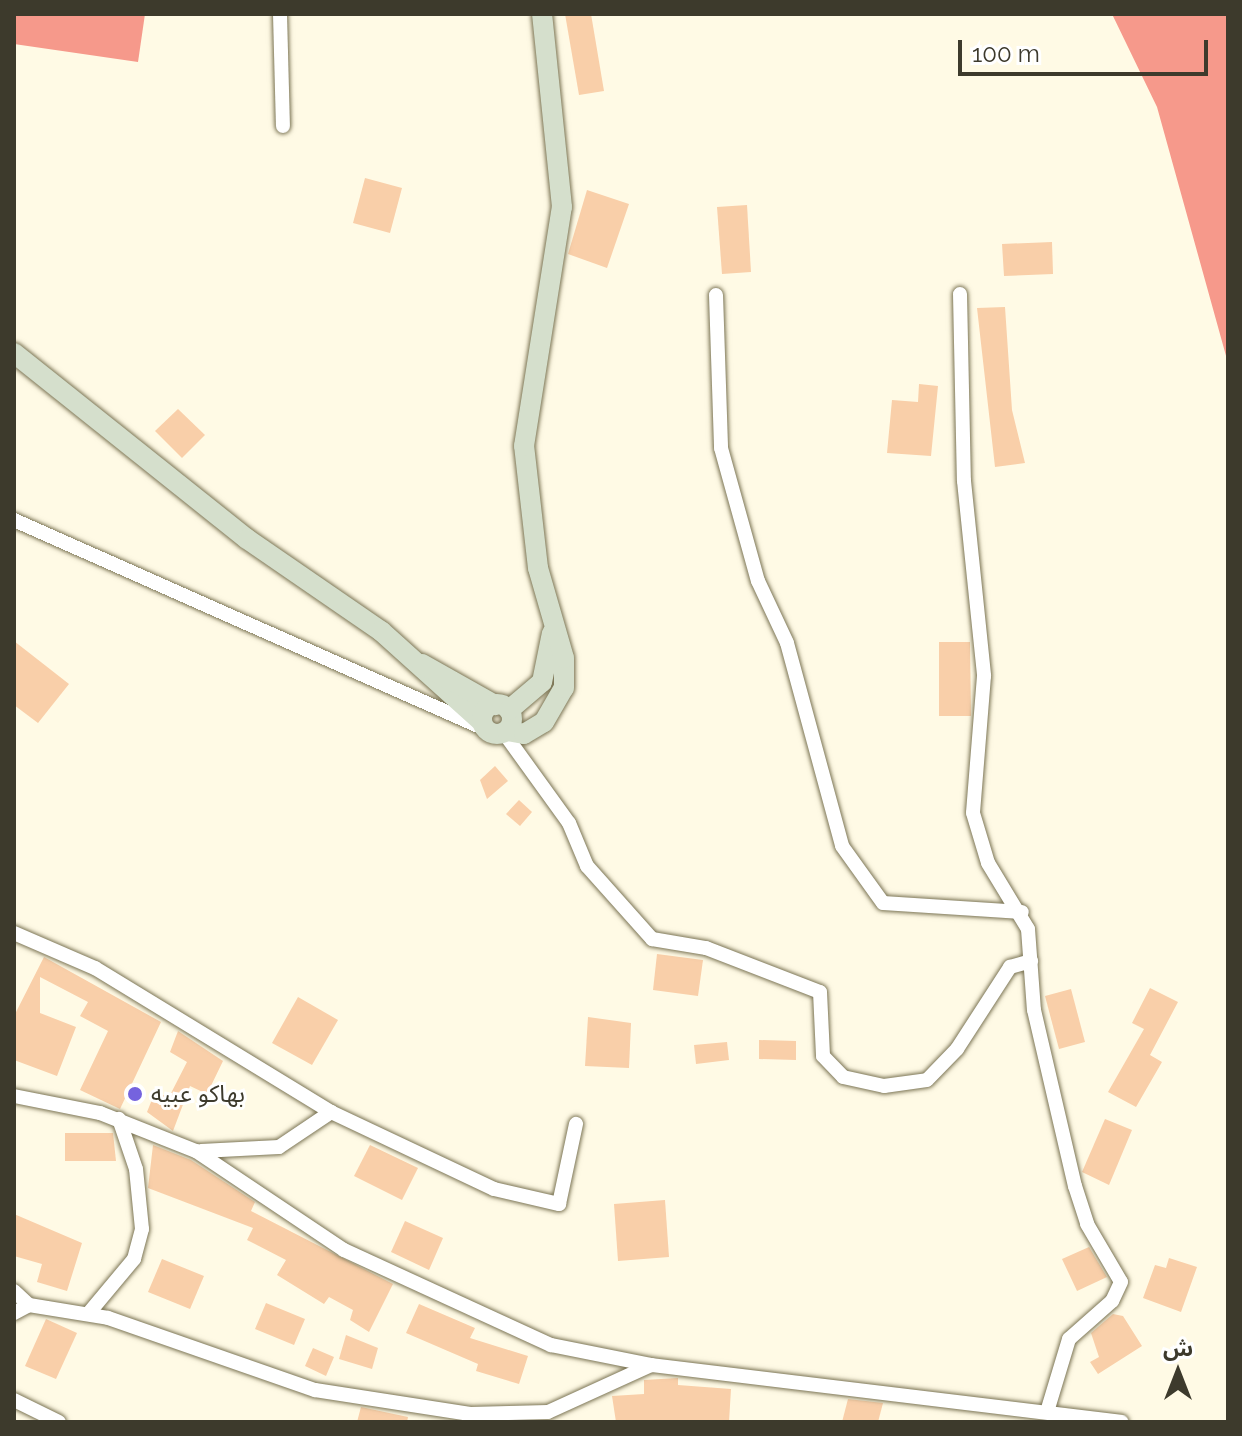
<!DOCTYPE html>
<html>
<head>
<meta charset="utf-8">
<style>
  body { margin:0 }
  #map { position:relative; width:1242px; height:1436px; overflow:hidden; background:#fffae5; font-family:Raleway,"Noto Sans Arabic",sans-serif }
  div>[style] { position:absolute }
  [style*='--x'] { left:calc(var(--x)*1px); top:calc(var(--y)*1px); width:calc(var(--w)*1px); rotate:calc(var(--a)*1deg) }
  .forest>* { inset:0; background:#f6998b }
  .building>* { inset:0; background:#f9cfa9 }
  .roads { filter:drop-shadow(0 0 2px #7c7555) drop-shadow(0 0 2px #7c7555) }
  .street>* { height:14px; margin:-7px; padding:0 7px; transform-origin:7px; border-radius:7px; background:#fff }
  .secondary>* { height:20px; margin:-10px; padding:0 10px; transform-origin:10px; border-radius:10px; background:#d5dfcc }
  .secondary>.ring { margin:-10px; padding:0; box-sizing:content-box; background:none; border:20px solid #d5dfcc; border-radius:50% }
  .dots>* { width:22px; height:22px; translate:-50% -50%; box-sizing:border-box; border:4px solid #fff; border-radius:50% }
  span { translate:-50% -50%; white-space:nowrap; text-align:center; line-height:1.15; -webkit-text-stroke:6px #fff; paint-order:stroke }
  .poi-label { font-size:24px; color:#3d3a2c }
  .left { translate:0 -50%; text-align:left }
  .frame { position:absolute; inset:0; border:16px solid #3d3a2c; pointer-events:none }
  .north { position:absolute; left:1138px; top:1332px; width:80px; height:80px; -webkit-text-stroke:6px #fff; paint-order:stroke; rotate:0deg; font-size:22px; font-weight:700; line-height:32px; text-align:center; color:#3d3a2c }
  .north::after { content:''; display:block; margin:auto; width:28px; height:36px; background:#3d3a2c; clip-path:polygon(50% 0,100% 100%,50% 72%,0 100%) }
  .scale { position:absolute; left:958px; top:40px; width:250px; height:36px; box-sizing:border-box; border:4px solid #3d3a2c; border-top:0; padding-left:10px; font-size:24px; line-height:28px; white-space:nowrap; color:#3d3a2c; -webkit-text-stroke:6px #fff; paint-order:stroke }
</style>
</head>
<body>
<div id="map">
  <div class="forest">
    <div style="clip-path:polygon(14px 14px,145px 14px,138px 62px,14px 44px)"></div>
    <div style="clip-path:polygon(1112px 14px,1228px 14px,1228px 363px,1157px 107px)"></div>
  </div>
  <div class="building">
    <div style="clip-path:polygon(565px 14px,591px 14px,604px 91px,579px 95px)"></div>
    <div style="clip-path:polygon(365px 178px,402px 188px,390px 233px,353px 223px)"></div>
    <div style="clip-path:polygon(587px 190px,629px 204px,607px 268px,568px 254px)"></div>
    <div style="clip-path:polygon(747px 205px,751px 272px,722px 274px,717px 207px)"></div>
    <div style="clip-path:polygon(1052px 242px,1053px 274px,1004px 276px,1002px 244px)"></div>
    <div style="clip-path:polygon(1005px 307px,1012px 410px,1025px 463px,995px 467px,977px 308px)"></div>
    <div style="clip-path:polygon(919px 384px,938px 386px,931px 456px,887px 453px,892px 400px,918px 402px)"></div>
    <div style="clip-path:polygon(178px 409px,205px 435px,182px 458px,155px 431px)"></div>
    <div style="clip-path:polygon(14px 641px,69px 684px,38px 723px,14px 705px)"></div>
    <div style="clip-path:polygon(939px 642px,970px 642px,971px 716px,939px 716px)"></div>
    <div style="clip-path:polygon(495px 766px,508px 781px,487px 799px,480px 780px)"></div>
    <div style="clip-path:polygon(519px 800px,532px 812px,520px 826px,506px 814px)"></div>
    <div style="clip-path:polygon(657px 954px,703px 960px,698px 996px,653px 990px)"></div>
    <div style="clip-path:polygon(44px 957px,161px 1022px,120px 1109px,80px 1090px,108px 1031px,80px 1016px,88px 1002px,40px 977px,40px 1013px,76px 1027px,57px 1076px,14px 1060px,14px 1016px)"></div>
    <div style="clip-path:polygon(1150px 988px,1178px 1002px,1150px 1055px,1162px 1062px,1136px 1107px,1108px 1092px,1144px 1029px,1132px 1023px)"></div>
    <div style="clip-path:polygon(1071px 989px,1085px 1042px,1059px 1049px,1045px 996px)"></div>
    <div style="clip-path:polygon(298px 997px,338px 1020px,312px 1065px,272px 1043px)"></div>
    <div style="clip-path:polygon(588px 1017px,631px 1023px,629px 1068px,585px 1066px)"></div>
    <div style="clip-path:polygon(178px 1031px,223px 1061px,207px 1094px,190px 1086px,173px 1131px,147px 1112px,155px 1092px,169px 1097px,187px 1062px,170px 1052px)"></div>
    <div style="clip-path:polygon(759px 1040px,796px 1041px,796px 1060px,759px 1059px)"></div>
    <div style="clip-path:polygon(727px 1042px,729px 1060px,696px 1064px,694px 1045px)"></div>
    <div style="clip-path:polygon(1105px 1119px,1132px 1130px,1109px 1185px,1082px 1172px)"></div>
    <div style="clip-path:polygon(65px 1133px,113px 1133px,116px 1161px,65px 1161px)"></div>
    <div style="clip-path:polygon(153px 1145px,191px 1160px,255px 1202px,251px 1211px,393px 1284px,369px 1332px,350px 1320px,353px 1310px,329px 1297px,324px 1304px,277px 1275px,286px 1260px,247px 1240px,253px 1228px,148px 1188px)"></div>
    <div style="clip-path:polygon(370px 1145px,418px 1168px,402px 1200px,354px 1176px)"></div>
    <div style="clip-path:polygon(665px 1200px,669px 1257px,618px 1261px,614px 1204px)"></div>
    <div style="clip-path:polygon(14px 1214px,82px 1243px,67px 1291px,37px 1282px,42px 1264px,14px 1256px)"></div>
    <div style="clip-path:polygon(405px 1221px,443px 1238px,429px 1270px,391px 1252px)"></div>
    <div style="clip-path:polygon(1089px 1247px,1107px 1277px,1077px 1291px,1062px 1259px)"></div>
    <div style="clip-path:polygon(1169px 1258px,1197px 1267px,1181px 1312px,1143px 1298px,1155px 1265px,1166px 1268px)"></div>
    <div style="clip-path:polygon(162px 1259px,204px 1276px,190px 1309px,148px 1292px)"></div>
    <div style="clip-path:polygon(266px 1303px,305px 1319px,294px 1345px,255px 1329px)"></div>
    <div style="clip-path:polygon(419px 1304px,475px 1328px,470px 1338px,528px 1356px,519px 1384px,476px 1371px,478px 1364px,406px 1333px)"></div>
    <div style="clip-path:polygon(1113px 1314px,1123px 1316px,1142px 1346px,1098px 1374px,1090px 1362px,1099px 1357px,1091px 1333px)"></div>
    <div style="clip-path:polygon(46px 1319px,77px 1333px,56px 1379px,25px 1366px)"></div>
    <div style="clip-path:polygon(346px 1335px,378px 1348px,372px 1369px,339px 1359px)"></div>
    <div style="clip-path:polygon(313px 1348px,334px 1357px,326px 1376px,305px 1366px)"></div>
    <div style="clip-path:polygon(678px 1378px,678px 1385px,731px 1389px,729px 1422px,616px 1422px,612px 1396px,644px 1394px,644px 1380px)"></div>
    <div style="clip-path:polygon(848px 1399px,883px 1403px,878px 1422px,842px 1422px)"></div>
    <div style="clip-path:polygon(361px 1407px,408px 1417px,407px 1422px,357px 1422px)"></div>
  </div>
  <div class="roads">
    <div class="street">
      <div style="--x:280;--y:14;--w:112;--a:88.5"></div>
      <div style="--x:960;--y:294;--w:187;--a:88.8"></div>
      <div style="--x:964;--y:481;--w:196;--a:84.1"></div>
      <div style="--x:984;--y:676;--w:137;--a:94.6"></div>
      <div style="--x:973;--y:813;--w:52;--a:73.3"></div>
      <div style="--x:988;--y:863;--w:77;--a:58.8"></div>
      <div style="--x:1028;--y:929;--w:81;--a:85.8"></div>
      <div style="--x:1034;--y:1010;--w:181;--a:76.9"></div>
      <div style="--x:1075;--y:1186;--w:40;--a:72"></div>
      <div style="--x:1087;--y:1224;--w:67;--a:59.6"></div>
      <div style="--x:1121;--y:1282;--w:21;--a:115"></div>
      <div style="--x:1112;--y:1301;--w:57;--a:138.5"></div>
      <div style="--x:1069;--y:1339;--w:76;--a:106.8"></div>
      <div style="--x:716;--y:295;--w:153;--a:88.1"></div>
      <div style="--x:721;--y:448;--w:138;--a:74.5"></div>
      <div style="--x:758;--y:581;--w:68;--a:64.9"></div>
      <div style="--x:787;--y:643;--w:210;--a:74.8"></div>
      <div style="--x:842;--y:846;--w:70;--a:54.3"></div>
      <div style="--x:883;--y:903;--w:139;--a:3.7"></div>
      <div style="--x:14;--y:520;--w:515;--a:23.93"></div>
      <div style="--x:504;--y:733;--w:111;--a:54.2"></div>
      <div style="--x:569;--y:823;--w:47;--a:67.3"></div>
      <div style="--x:587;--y:866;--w:98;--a:48.3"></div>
      <div style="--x:652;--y:939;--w:55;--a:9.5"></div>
      <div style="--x:706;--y:948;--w:122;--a:21.1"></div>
      <div style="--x:820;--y:992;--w:64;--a:87.3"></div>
      <div style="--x:823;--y:1056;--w:29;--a:46"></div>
      <div style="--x:843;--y:1077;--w:42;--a:12.4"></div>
      <div style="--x:884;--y:1086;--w:43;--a:-7.9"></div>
      <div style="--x:927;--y:1080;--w:43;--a:-45.9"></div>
      <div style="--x:957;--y:1049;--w:98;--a:-57.1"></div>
      <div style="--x:1010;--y:967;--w:22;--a:-16"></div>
      <div style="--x:14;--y:933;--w:88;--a:23.4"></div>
      <div style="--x:95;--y:968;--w:276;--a:31.4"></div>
      <div style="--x:331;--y:1112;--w:180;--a:25.3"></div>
      <div style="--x:494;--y:1189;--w:67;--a:13"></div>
      <div style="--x:559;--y:1204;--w:82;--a:-78"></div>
      <div style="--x:14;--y:1096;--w:88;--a:11.2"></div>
      <div style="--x:100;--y:1113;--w:103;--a:21.6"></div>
      <div style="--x:196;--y:1151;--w:178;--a:33.8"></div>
      <div style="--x:344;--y:1250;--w:228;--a:24.7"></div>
      <div style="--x:551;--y:1345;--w:102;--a:11.3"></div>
      <div style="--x:651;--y:1365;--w:474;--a:6.9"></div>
      <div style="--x:201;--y:1151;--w:78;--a:-2.9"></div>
      <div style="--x:279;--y:1147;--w:63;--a:-33.9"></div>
      <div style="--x:14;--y:1291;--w:21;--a:43"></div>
      <div style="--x:14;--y:1313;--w:17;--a:-28"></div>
      <div style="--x:29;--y:1305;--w:80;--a:9.3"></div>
      <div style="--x:108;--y:1318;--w:219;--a:19.2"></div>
      <div style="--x:315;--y:1390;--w:157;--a:8.8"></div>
      <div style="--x:470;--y:1414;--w:78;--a:-1.5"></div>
      <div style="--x:548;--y:1412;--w:113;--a:-24.5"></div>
      <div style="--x:88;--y:1314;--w:72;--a:-50.1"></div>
      <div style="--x:134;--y:1259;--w:31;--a:-75"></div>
      <div style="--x:142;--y:1229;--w:60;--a:-95.7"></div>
      <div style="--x:136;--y:1169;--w:53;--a:-108.8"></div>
      <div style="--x:14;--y:1400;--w:50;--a:26.1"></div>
    </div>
    <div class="secondary">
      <div style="--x:14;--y:353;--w:298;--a:38.6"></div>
      <div style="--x:247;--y:539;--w:163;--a:34.5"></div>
      <div style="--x:381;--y:631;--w:136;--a:42"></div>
      <div style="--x:422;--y:664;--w:84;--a:29.3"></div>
      <div class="ring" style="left:482px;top:704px;width:10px;height:10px"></div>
      <div style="--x:509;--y:710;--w:43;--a:-40.3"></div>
      <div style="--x:542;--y:682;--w:50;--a:-78.5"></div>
      <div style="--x:507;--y:731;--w:17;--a:10"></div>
      <div style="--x:524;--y:734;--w:23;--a:-31"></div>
      <div style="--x:544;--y:722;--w:39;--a:-60"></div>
      <div style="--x:564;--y:688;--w:30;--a:-90"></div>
      <div style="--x:564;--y:658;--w:94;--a:-106.1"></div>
      <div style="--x:538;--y:568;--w:123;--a:-96.5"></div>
      <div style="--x:524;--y:446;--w:242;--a:-81"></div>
      <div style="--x:562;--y:207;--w:194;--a:-95.9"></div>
    </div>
  </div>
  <div class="dots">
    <div style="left:135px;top:1094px;background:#7563de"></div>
  </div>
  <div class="poi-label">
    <span class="left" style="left:151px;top:1094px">بهاكو عبيه</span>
  </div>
  <div class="frame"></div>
  <div class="north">ش</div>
  <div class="scale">100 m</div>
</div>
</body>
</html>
